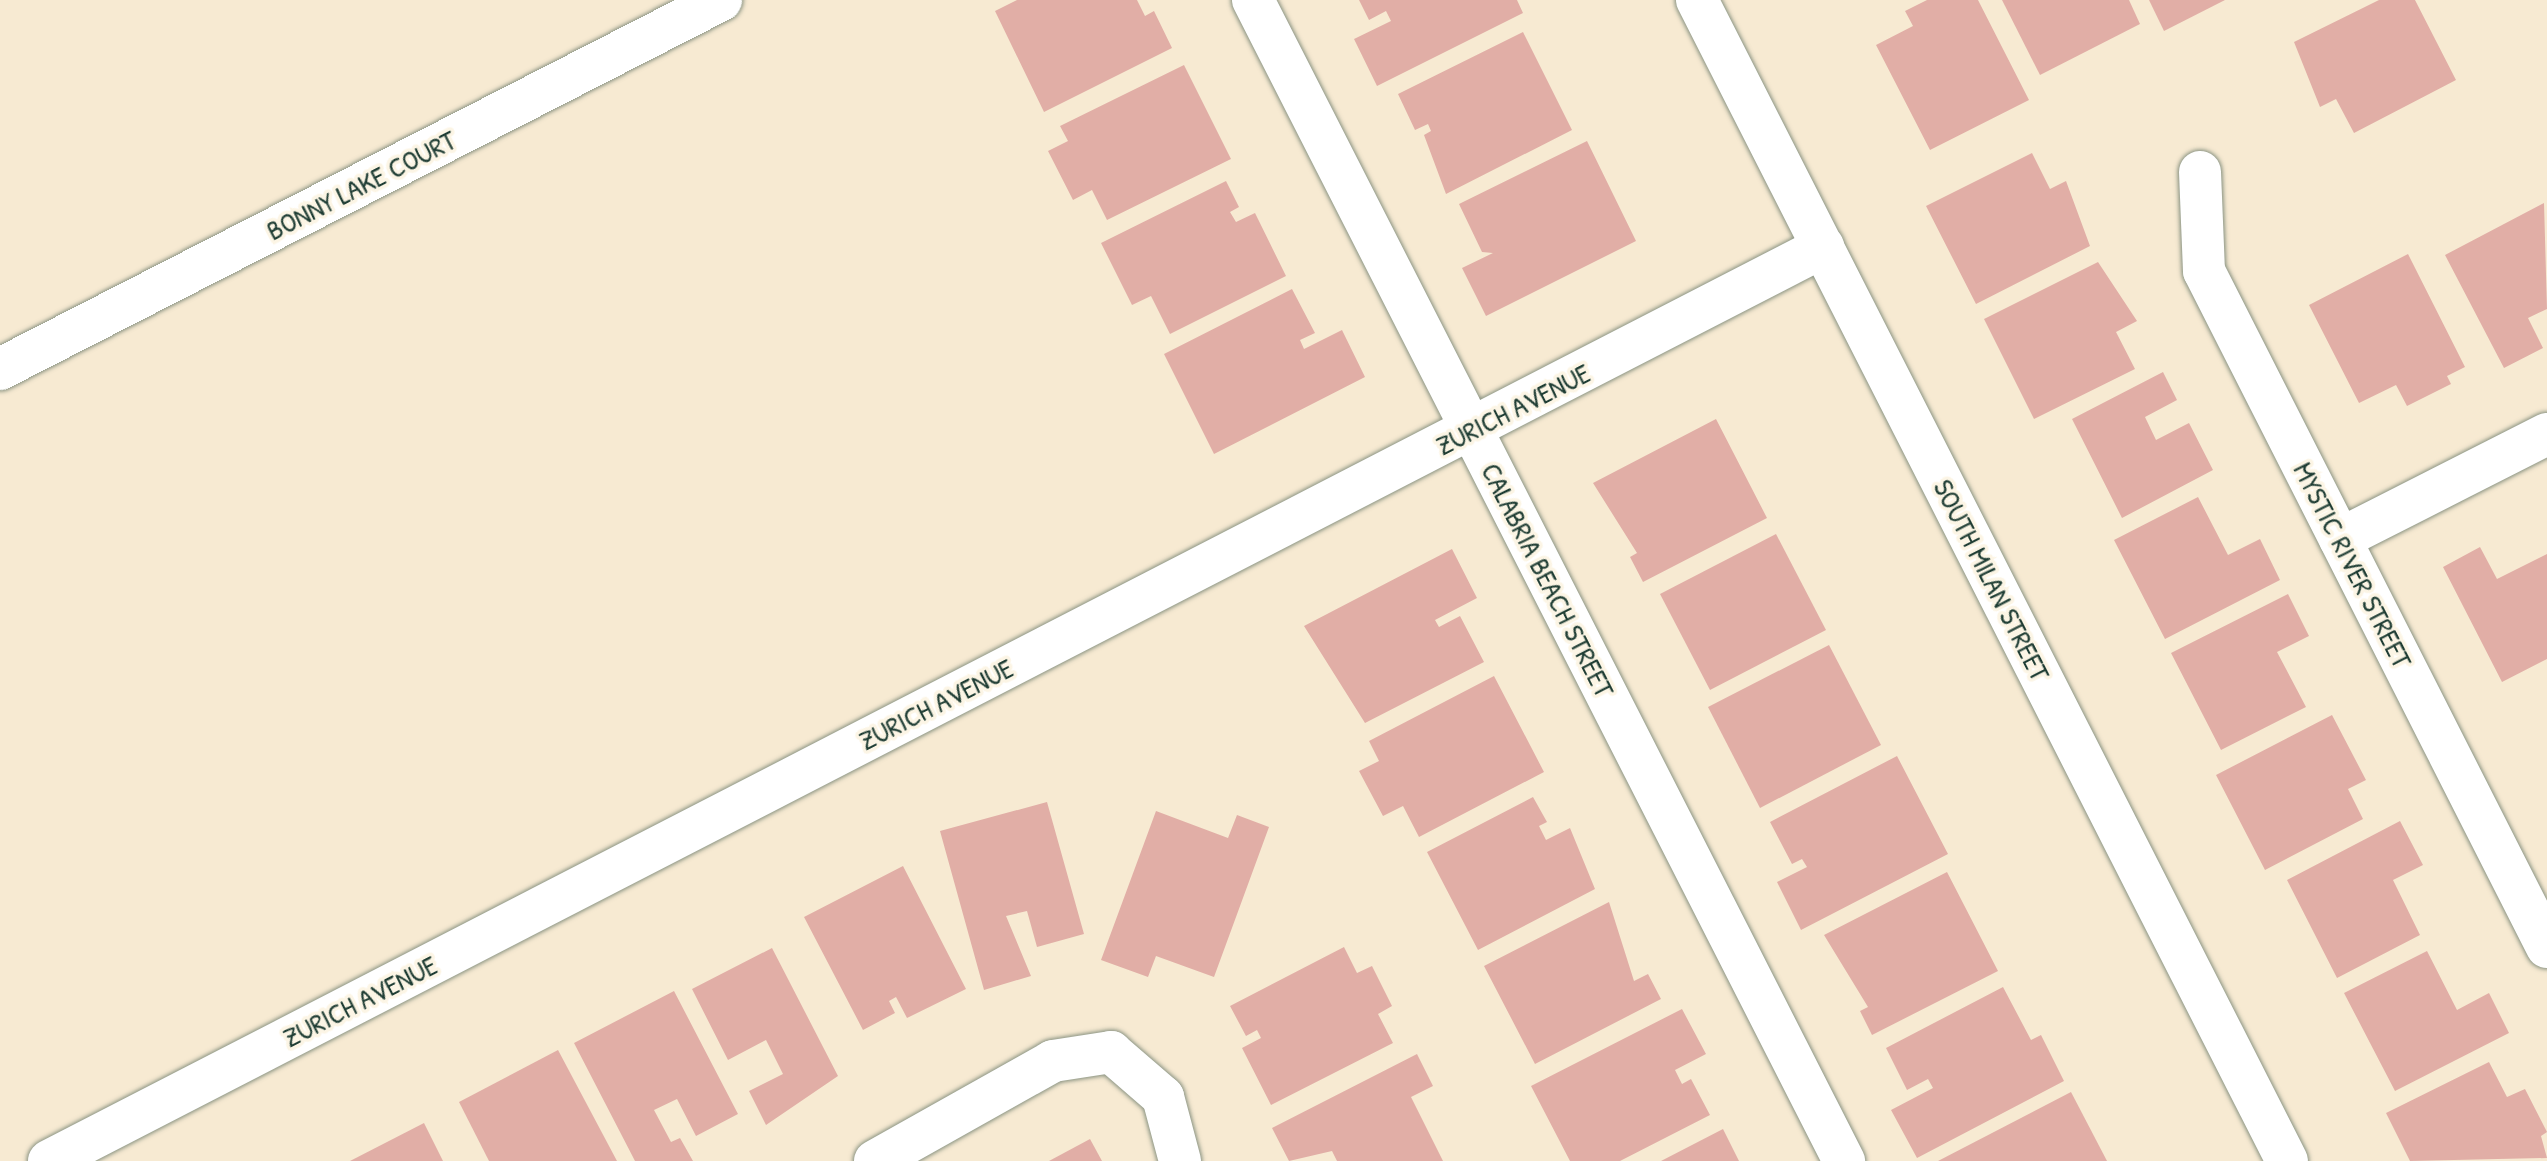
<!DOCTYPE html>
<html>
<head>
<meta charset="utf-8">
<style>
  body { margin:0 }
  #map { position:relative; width:2547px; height:1161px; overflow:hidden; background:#f7ead2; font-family:"Patrick Hand",sans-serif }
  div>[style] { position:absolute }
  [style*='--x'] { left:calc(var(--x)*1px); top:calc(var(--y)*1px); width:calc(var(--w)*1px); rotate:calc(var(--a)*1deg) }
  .building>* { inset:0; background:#e1aea6 }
  .roads { filter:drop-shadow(0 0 2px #8b9483) drop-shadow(0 0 2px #8b9483) }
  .minor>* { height:42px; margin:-21px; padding:0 21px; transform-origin:21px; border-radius:21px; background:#fff }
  span { translate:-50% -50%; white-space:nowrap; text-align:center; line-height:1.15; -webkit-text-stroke:7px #fcf5e5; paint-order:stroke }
  .street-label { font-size:28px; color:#1f3d34 }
</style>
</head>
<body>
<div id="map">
  <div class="building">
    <div style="clip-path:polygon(1017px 0,1137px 0,1145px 16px,1154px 11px,1172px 48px,1044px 112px,995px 11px)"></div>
    <div style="clip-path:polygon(1359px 0,1517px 0,1523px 13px,1377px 86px,1354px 39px,1391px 21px,1386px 11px,1369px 20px)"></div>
    <div style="clip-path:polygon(1927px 0,1978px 0,2029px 100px,1930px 150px,1876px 45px,1913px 26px,1905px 11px)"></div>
    <div style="clip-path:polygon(2002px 0,2129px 0,2140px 24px,2040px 75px)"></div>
    <div style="clip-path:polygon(2149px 0,2225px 0,2164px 31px)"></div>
    <div style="clip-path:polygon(2379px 0,2415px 0,2456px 80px,2354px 133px,2336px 99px,2320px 107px,2294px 42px)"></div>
    <div style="clip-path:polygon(1523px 32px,1572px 130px,1446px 194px,1424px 135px,1431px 131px,1428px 124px,1415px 130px,1398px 94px)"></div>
    <div style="clip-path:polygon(1184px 65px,1231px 159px,1107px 220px,1092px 190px,1073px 200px,1048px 151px,1068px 141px,1060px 126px)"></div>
    <div style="clip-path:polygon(1587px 141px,1636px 241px,1486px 316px,1462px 268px,1493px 253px,1482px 252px,1459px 204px)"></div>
    <div style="clip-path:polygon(2032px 153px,2050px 189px,2066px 181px,2090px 246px,1976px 304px,1926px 206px)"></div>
    <div style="clip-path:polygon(1226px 181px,1239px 207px,1230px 212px,1236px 222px,1255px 213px,1286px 276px,1170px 334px,1151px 296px,1132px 305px,1101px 243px)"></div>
    <div style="clip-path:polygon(2544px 203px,2547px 309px,2528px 318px,2543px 348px,2504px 368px,2445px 255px)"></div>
    <div style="clip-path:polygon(2408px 254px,2465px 367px,2447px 376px,2451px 384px,2407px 406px,2396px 385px,2359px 403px,2309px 305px)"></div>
    <div style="clip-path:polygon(2098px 262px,2137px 321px,2116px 332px,2135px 369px,2034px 419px,1984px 319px)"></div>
    <div style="clip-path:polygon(1292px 289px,1315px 333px,1300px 340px,1304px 349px,1342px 330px,1365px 377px,1214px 454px,1164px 354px)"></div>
    <div style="clip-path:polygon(2163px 372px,2177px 400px,2145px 417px,2156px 440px,2189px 423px,2213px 470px,2122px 518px,2072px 419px)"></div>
    <div style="clip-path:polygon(1716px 419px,1767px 518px,1643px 582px,1630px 557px,1637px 553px,1593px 483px)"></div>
    <div style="clip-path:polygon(2198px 497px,2228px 555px,2260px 539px,2280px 580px,2165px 639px,2114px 540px)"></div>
    <div style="clip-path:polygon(1776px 534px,1826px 630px,1710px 690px,1660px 594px)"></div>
    <div style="clip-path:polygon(2480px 547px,2497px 579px,2547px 554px,2547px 659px,2502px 682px,2443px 567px)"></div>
    <div style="clip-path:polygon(1452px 549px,1477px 598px,1435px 620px,1439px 627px,1460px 616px,1484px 662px,1365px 723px,1304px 626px)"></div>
    <div style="clip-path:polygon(2288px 594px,2309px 636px,2277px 652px,2306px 707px,2221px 750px,2171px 653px)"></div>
    <div style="clip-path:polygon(1829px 645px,1881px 745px,1760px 808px,1708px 707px)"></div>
    <div style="clip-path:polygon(1494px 676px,1544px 772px,1419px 837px,1403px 806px,1383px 816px,1359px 771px,1379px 761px,1369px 741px)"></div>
    <div style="clip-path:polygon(2332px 715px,2366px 780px,2348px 789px,2363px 819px,2265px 870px,2216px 775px)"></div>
    <div style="clip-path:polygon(1897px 756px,1948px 854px,1801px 930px,1777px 882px,1807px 867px,1802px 859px,1792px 864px,1770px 822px)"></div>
    <div style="clip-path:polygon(1533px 797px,1547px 822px,1539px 826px,1546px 840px,1570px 828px,1595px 889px,1478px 950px,1427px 852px)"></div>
    <div style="clip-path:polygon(1047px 802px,1084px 934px,1037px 947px,1027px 911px,1006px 916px,1031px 976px,984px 990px,940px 831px)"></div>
    <div style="clip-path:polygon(1156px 811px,1228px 838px,1237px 815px,1269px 827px,1214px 977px,1156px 956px,1148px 977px,1101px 960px)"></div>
    <div style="clip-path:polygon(2400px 821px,2423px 865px,2393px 880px,2420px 935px,2337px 978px,2287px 880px)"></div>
    <div style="clip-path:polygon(903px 866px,966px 989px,907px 1018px,896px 997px,889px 1001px,895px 1013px,863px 1030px,804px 917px)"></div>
    <div style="clip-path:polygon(1947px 872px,1998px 971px,1872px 1035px,1860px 1011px,1868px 1007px,1824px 935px)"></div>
    <div style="clip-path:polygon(1609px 902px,1634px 981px,1648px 974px,1661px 999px,1535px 1064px,1484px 966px)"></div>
    <div style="clip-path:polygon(1344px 947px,1357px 973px,1372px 966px,1392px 1006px,1378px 1014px,1393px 1043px,1271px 1105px,1242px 1048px,1261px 1038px,1257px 1030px,1246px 1036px,1230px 1006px)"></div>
    <div style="clip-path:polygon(772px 948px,838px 1076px,766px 1125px,749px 1091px,783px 1074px,766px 1040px,728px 1060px,692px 989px)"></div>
    <div style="clip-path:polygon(2427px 951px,2457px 1010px,2489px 993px,2509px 1033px,2395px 1091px,2344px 993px)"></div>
    <div style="clip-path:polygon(2003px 987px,2031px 1040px,2041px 1035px,2064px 1081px,1917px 1158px,1891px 1110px,1933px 1088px,1928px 1079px,1907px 1090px,1886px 1048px)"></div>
    <div style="clip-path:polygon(674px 991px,738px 1114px,696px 1136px,677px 1099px,654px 1110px,671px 1142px,680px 1138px,693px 1161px,635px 1161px,574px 1043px)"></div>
    <div style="clip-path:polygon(1682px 1009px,1706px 1054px,1675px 1070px,1682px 1084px,1691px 1079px,1710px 1115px,1620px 1161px,1570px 1161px,1531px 1086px)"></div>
    <div style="clip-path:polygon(558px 1050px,617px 1161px,489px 1161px,459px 1102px)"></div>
    <div style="clip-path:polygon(1417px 1054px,1433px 1086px,1411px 1097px,1443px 1161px,1337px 1161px,1332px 1151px,1289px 1161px,1272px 1128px)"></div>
    <div style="clip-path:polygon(2489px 1062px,2507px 1097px,2525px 1089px,2547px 1132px,2541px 1136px,2547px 1158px,2410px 1161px,2386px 1113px)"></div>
    <div style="clip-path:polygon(2071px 1092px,2107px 1161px,1938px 1161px)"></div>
    <div style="clip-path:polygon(424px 1123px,443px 1161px,350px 1161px)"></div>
    <div style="clip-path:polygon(1723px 1129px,1739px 1161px,1661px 1161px)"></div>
    <div style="clip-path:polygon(1090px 1139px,1102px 1161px,1049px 1161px)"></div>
  </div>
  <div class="roads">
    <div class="minor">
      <div style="--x:1253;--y:0;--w:1303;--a:63.02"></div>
      <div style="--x:1697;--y:0;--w:1302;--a:63.06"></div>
      <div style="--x:2200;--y:172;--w:99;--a:87.7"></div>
      <div style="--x:2204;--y:271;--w:758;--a:63.1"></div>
      <div style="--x:0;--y:369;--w:810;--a:-27.1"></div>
      <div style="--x:2340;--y:539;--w:232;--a:-26.9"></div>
      <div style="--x:49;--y:1161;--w:1996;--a:-27.26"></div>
      <div style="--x:875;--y:1161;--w:204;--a:-29.3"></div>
      <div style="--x:1053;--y:1061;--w:59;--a:-8.8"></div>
      <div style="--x:1111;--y:1052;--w:69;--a:40.9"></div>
      <div style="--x:1163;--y:1097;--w:66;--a:75.1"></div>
    </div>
  </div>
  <div class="street-label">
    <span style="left:361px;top:185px;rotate:-27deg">BONNY LAKE COURT</span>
    <span style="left:1513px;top:409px;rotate:-27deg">ZURICH AVENUE</span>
    <span style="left:2353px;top:565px;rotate:63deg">MYSTIC RIVER STREET</span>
    <span style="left:1548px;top:580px;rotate:63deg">CALABRIA BEACH STREET</span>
    <span style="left:1992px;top:580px;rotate:63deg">SOUTH MILAN STREET</span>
    <span style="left:936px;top:704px;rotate:-27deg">ZURICH AVENUE</span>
    <span style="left:360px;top:1001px;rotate:-27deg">ZURICH AVENUE</span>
  </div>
</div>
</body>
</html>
